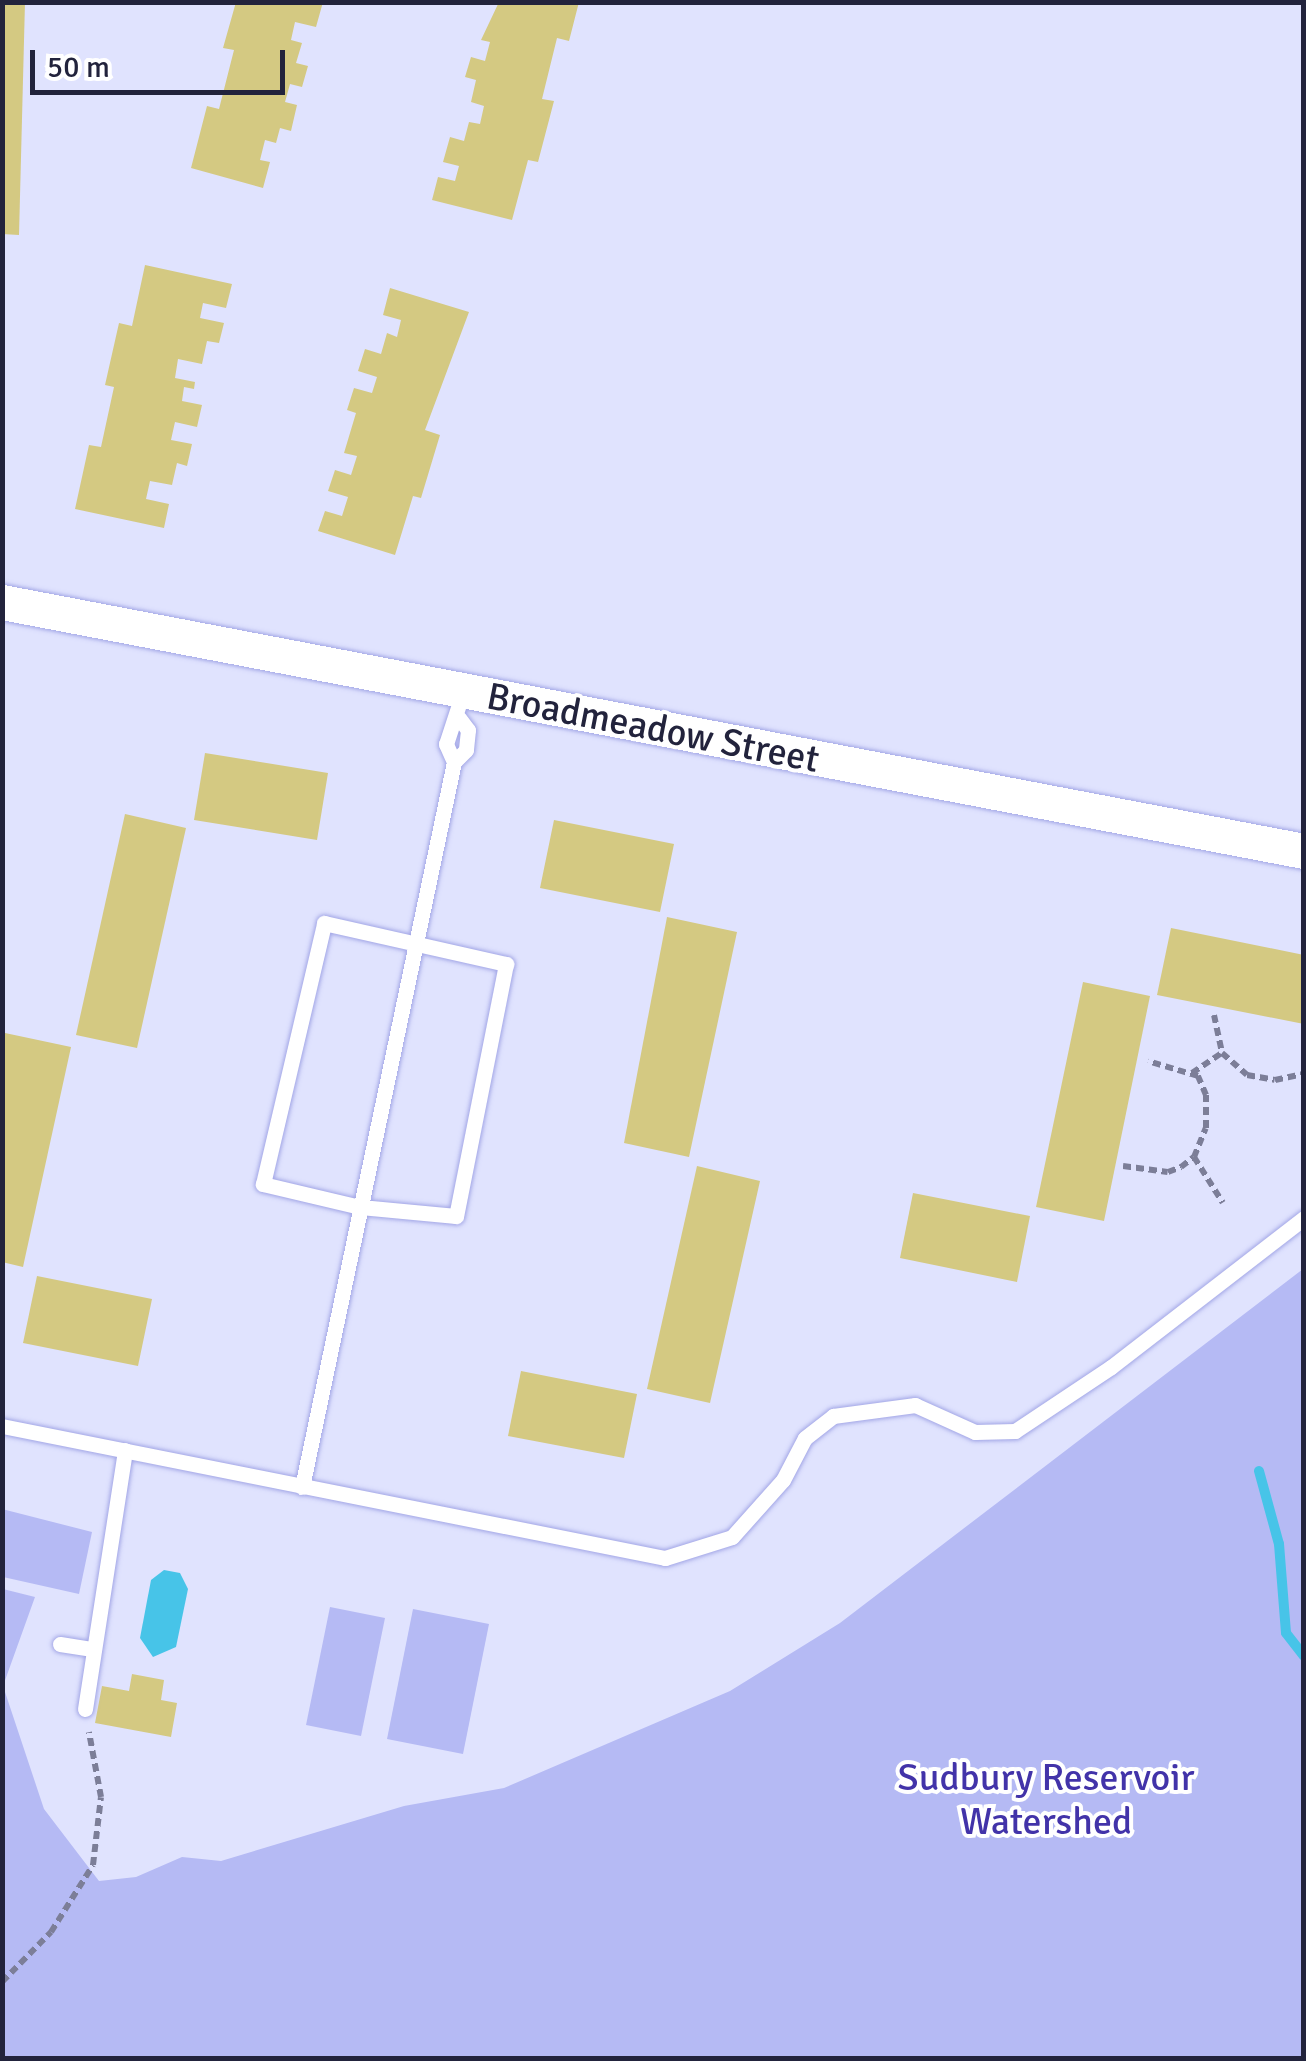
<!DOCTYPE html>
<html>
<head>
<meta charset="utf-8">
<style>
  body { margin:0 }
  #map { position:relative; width:1306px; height:2061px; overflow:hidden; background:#e0e3fe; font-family:Signika,sans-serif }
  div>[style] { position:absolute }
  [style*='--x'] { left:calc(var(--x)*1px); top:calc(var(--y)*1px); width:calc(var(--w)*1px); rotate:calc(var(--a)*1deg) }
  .green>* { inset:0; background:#b5baf4 }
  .water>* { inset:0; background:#47c4e8 }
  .stream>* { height:10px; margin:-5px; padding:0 5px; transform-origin:5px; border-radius:5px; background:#47c4e8 }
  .building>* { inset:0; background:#d4c982 }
  .path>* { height:6px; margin-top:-3px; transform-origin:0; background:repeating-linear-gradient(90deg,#7c7e98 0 8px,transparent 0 13px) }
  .roads { filter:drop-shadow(0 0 2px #a2a6e6) drop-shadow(0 0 2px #a2a6e6) }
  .service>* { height:15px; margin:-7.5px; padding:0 7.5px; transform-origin:7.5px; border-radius:7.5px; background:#fff }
  .tertiary>* { height:35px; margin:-17.5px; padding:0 17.5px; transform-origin:17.5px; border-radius:17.5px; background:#fff }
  span { translate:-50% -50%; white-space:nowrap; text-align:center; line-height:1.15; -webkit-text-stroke:8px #fff; paint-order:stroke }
  .street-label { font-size:38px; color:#22233c }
  .park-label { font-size:38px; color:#4233a9 }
  .frame { position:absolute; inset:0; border:5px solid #22233c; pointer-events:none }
  .scale { position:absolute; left:30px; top:50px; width:255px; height:45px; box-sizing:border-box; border:5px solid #22233c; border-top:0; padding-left:12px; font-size:30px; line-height:35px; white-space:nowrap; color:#22233c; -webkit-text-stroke:8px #fff; paint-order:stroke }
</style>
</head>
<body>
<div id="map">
  <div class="green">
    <div style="clip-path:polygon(1303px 1269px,1303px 2058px,3px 2058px,3px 1589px,35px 1597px,3px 1686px,44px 1809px,99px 1881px,136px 1877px,182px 1857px,221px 1861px,404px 1806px,504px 1788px,730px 1691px,840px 1623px)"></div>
    <div style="clip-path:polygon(2px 1509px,92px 1532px,79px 1594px,3px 1577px)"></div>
    <div style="clip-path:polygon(330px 1607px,385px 1618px,361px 1736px,306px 1725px)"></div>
    <div style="clip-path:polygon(413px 1609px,489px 1624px,463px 1754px,387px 1739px)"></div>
  </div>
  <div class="water">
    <div style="clip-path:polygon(164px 1570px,180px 1573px,188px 1589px,176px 1647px,153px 1657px,140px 1638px,151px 1580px)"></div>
  </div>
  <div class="stream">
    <div style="--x:1259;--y:1471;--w:76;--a:74.7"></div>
    <div style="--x:1279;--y:1544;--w:89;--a:85.5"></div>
    <div style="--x:1286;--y:1633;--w:29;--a:52"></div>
  </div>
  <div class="building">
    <div style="clip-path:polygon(2px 2px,25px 2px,19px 235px,2px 234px)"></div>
    <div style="clip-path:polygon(236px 2px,323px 2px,316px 27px,295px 22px,291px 40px,302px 43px,296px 63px,308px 66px,302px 87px,290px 84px,285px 102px,297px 105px,291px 131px,280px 128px,276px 143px,265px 140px,260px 160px,270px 162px,263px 188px,191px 168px,207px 106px,219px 109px,234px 50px,223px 48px)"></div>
    <div style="clip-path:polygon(499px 2px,579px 2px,569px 41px,557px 38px,542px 99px,554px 101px,538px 162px,528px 160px,512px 220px,432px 200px,438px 177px,455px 181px,459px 166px,443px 162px,450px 137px,464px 141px,469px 122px,480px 124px,484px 106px,471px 102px,476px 80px,465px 77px,471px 57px,485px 61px,490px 42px,481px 40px)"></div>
    <div style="clip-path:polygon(145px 265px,232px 284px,226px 308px,203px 303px,200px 318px,224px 323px,219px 343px,207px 341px,202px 364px,178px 359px,175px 378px,195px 382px,194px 389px,184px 387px,182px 401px,202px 405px,197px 427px,175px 422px,171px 440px,192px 444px,187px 466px,177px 463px,172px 485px,150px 481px,146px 499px,169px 504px,164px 528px,75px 509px,89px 445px,101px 447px,114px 387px,105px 385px,119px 323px,132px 326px)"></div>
    <div style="clip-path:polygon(390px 288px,469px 312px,425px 430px,440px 435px,421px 498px,413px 496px,395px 555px,318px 531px,325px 511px,342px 516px,348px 497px,328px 491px,335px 470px,351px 475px,357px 456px,344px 453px,356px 413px,347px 410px,354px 388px,372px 393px,377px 377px,358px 371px,365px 349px,381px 354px,387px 333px,397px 337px,401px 320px,383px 315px)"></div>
    <div style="clip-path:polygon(205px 753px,328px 773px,317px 840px,194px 820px)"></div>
    <div style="clip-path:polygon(125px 814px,186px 828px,137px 1048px,76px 1035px)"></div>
    <div style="clip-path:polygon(554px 820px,674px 844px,660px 912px,540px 888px)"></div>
    <div style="clip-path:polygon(667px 917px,737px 932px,689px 1157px,624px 1143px)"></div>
    <div style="clip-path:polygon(1171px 928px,1304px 955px,1304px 1024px,1157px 995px)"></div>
    <div style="clip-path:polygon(1083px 982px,1150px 996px,1104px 1221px,1036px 1207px)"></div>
    <div style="clip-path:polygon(5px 1033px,71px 1047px,23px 1267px,2px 1262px)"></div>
    <div style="clip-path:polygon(697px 1166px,760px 1181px,710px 1403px,647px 1389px)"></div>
    <div style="clip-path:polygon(913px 1193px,1030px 1216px,1017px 1282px,900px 1258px)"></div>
    <div style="clip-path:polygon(37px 1276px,152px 1299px,138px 1366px,23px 1343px)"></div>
    <div style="clip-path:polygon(521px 1371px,637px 1394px,624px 1458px,508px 1436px)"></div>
    <div style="clip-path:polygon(132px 1674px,164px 1680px,161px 1700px,177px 1703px,171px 1737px,95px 1723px,102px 1686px,129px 1691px)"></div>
  </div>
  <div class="path">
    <div style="--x:1214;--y:1015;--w:39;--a:78"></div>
    <div style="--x:1222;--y:1053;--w:33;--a:41"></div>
    <div style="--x:1247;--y:1075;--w:28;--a:10"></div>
    <div style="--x:1275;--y:1080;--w:30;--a:-12"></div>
    <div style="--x:1192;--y:1073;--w:36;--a:-34"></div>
    <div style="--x:1194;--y:1157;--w:54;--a:57.8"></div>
    <div style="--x:1123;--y:1166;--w:45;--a:7.6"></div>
    <div style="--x:1168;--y:1172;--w:14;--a:-21"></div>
    <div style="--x:1181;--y:1167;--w:16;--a:-38"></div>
    <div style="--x:1194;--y:1157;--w:31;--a:-68"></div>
    <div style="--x:1206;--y:1128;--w:33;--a:-90"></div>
    <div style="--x:1206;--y:1095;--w:21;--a:-113"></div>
    <div style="--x:1198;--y:1076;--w:52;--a:-163.3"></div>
    <div style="--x:2;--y:1982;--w:70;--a:-45.6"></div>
    <div style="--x:51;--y:1932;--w:79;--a:-57.9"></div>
    <div style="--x:93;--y:1865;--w:68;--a:-83.3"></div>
    <div style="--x:101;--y:1797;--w:66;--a:-100.5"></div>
  </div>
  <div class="roads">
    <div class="service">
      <div style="--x:459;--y:718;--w:15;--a:53"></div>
      <div style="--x:468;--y:730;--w:20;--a:96"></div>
      <div style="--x:466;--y:750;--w:17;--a:135"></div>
      <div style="--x:454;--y:762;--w:20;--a:-114"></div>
      <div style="--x:446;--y:744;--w:55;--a:-71.9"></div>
      <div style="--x:324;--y:923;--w:187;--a:12.7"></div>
      <div style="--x:506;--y:964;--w:257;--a:101.2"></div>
      <div style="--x:456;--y:1216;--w:96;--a:-174.6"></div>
      <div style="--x:360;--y:1207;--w:100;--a:-166.7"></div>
      <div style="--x:263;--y:1184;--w:268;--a:-76.8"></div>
      <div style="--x:2;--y:1426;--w:676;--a:11.26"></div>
      <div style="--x:665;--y:1558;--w:70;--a:-17.4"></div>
      <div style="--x:732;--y:1537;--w:76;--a:-48.2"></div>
      <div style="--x:783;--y:1480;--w:47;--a:-62.4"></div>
      <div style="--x:805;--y:1438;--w:36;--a:-38"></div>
      <div style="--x:833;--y:1416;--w:83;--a:-7.6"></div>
      <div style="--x:915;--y:1405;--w:66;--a:24.2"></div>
      <div style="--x:975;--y:1432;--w:40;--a:-1.4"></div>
      <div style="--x:1015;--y:1431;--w:115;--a:-33.7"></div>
      <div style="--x:1111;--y:1367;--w:244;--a:-37.7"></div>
      <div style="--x:302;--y:1487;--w:741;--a:-78.16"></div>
      <div style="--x:60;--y:1644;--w:33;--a:9"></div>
      <div style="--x:85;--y:1709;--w:262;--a:-81.2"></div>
    </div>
    <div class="tertiary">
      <div style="--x:2;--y:602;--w:1326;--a:10.83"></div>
    </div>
  </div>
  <div class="street-label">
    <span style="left:653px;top:728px;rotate:11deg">Broadmeadow Street</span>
  </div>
  <div class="park-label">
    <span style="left:1046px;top:1800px">Sudbury Reservoir<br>Watershed</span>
  </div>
  <div class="frame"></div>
  <div class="scale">50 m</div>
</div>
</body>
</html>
